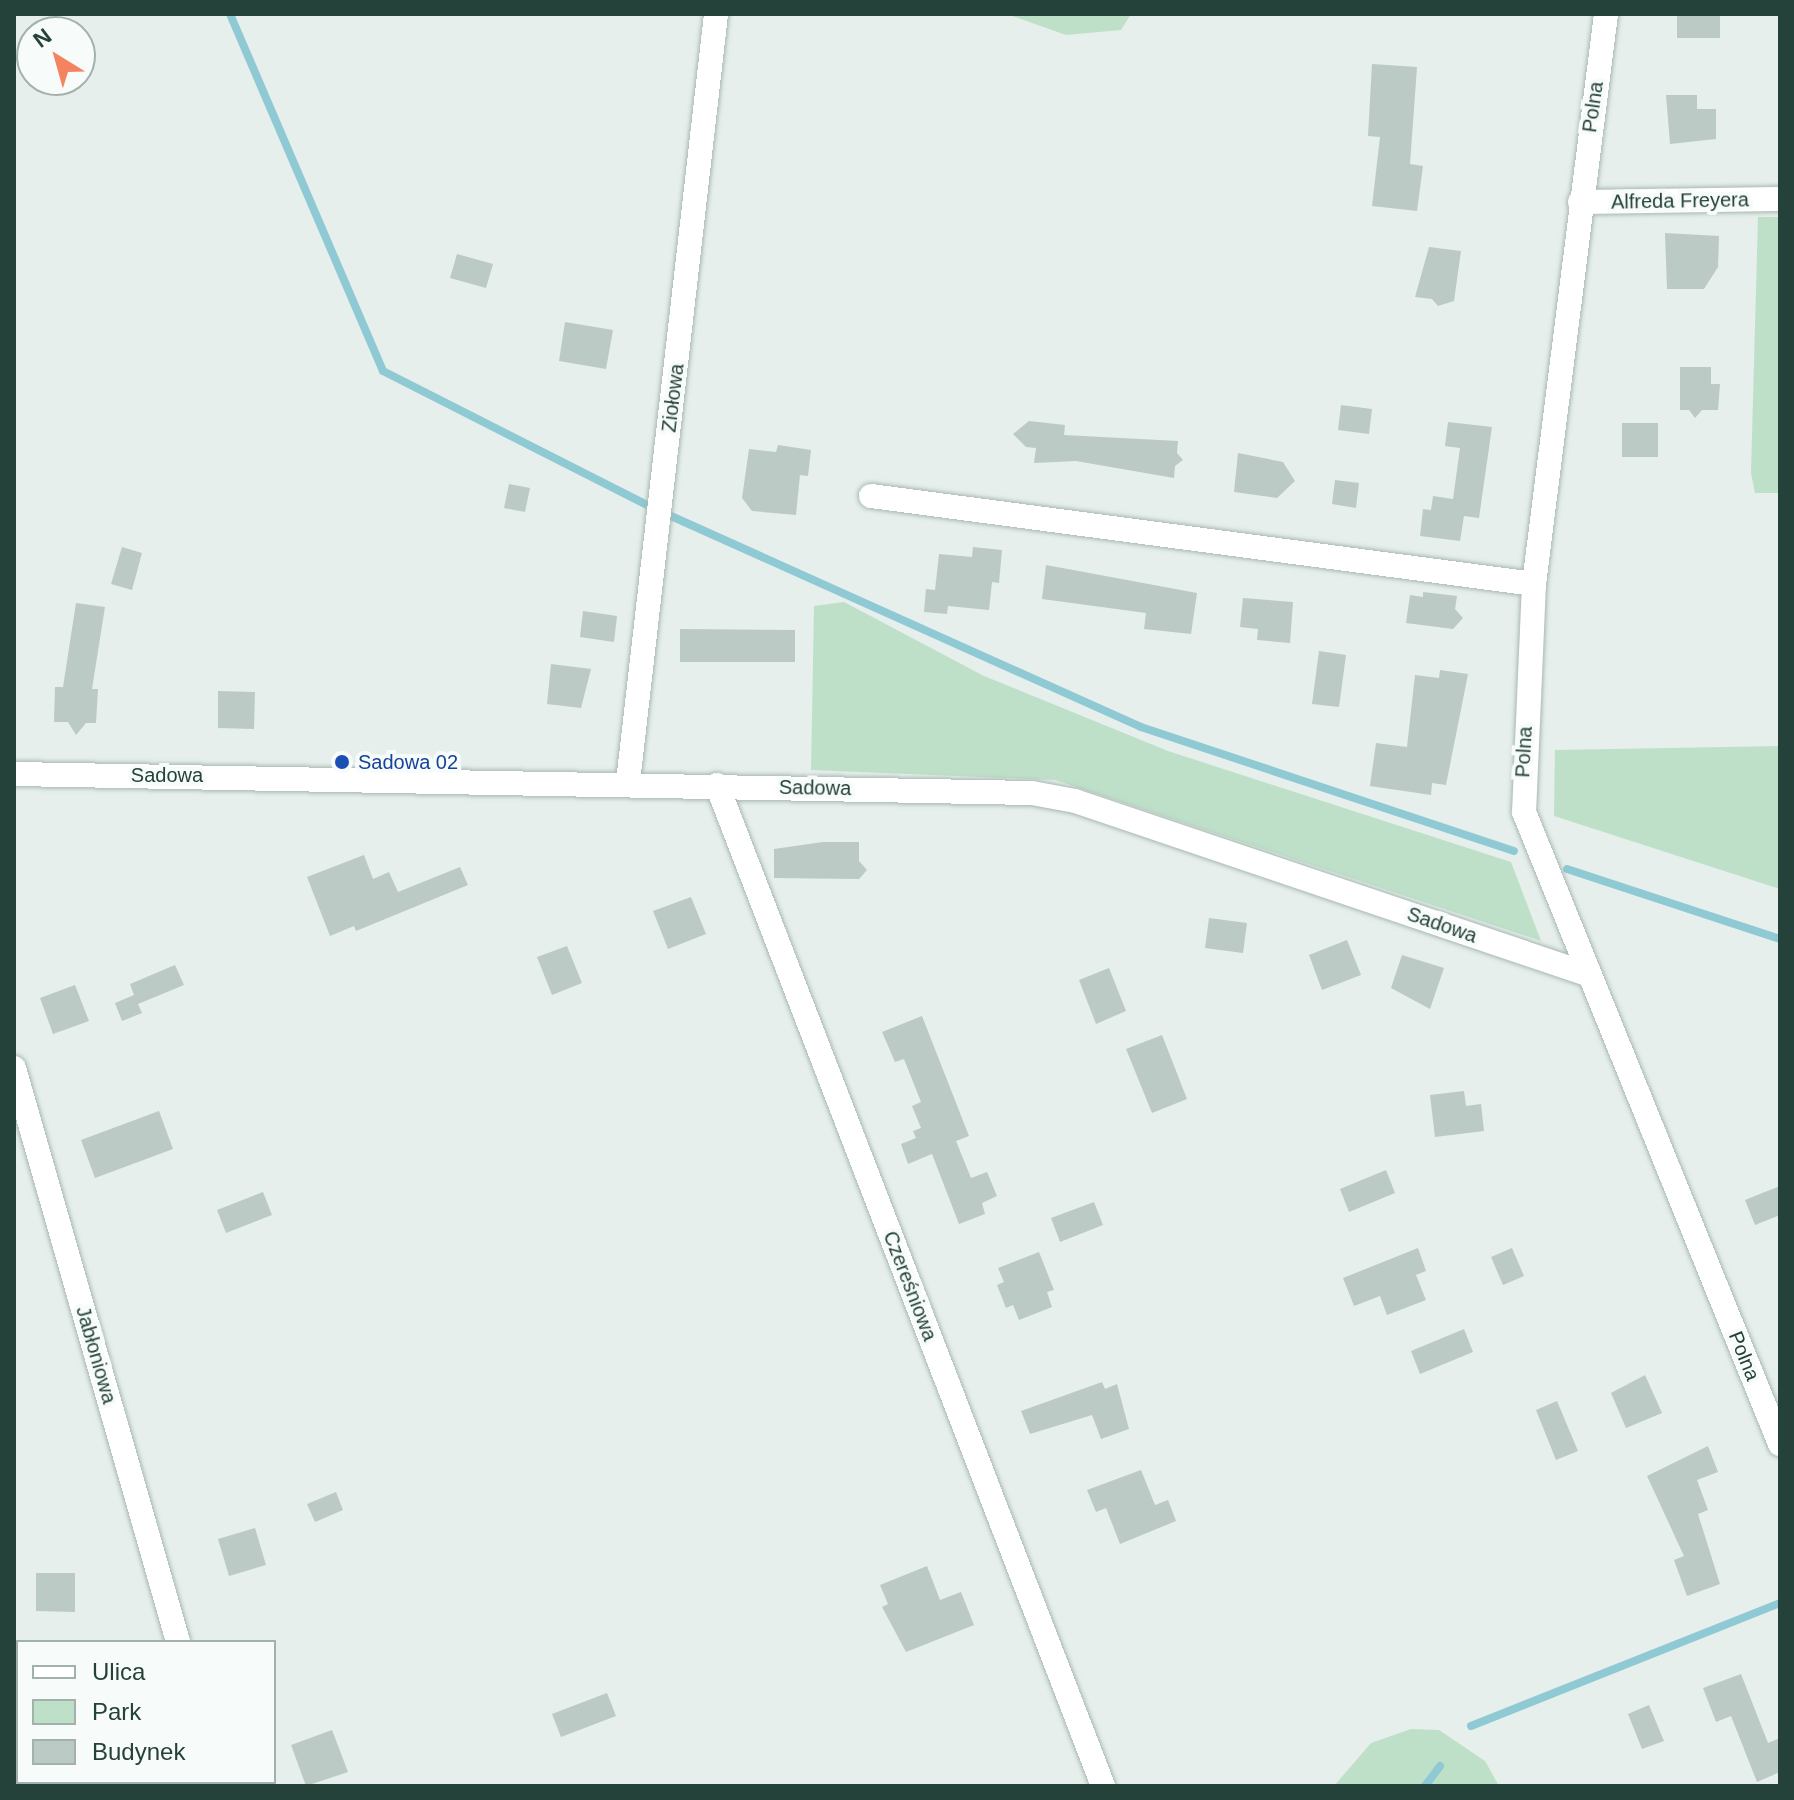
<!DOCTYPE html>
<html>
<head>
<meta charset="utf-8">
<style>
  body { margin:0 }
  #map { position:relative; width:1794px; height:1800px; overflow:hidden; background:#e6efeb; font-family:Helvetica,sans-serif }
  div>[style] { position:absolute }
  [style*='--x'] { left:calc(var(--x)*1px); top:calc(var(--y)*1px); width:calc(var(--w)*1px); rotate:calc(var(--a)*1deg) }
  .green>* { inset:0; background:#bfe0c8 }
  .stream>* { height:8px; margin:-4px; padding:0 4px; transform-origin:4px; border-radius:4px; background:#8ec9d4 }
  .building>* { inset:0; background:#bbcac4 }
  .roads { filter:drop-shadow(0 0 2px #a8b8b2) drop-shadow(0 0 2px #a8b8b2) }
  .street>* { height:24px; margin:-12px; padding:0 12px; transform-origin:12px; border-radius:12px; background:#fff }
  .secondary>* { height:24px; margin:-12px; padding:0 12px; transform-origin:12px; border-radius:12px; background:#fff }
  .dots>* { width:22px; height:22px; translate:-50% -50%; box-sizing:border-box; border:4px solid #f7fbf9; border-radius:50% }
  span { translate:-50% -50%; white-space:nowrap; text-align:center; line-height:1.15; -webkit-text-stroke:8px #f7fbf9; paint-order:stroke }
  .street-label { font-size:20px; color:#24423a }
  .transit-label { font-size:20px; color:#164399 }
  .left { translate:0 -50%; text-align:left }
  .frame { position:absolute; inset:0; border:16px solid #24423a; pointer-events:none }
  .legend { position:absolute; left:16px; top:1640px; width:260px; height:144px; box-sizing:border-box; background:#f7fbf9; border:2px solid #a3b1ad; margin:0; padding:10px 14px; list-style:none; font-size:24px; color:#24423a }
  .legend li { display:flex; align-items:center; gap:16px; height:40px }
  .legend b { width:40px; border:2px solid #a3b1ad }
  .north { position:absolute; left:16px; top:16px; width:80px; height:80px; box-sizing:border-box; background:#f7fbf9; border:2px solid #a3b1ad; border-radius:50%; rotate:323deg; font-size:22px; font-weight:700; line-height:32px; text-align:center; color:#24423a }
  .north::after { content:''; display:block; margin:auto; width:28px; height:36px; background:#f4845f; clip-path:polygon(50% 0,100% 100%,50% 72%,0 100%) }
</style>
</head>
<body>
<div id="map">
  <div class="green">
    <div style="clip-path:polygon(1007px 14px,1131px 14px,1121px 30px,1066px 35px)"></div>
    <div style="clip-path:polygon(1758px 217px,1780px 217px,1780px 493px,1755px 493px,1751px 473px)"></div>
    <div style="clip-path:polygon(844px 602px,984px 676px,1168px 751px,1511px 862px,1541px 941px,1055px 780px,811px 770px,814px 606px)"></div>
    <div style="clip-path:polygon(1780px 746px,1780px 889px,1554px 816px,1555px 750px)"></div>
    <div style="clip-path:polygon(14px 1650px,18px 1782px,188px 1786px,14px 1786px)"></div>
    <div style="clip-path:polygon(1411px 1729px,1439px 1730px,1485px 1761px,1499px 1786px,1334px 1786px,1371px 1743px)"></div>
  </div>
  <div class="stream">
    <div style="--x:230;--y:14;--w:388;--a:66.8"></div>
    <div style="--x:383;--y:371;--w:298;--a:26.9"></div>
    <div style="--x:671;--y:516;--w:515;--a:24.18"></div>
    <div style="--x:1141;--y:727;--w:393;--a:18.4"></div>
    <div style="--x:1567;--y:869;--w:224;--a:18.2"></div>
    <div style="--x:1471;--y:1726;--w:333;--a:-21.7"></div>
    <div style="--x:1425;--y:1786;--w:25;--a:-53"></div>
  </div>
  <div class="building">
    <div style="clip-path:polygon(1677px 14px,1720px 14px,1720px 38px,1677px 38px)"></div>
    <div style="clip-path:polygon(1372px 64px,1417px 67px,1410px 164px,1423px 166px,1417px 211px,1372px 206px,1380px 137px,1368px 136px)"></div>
    <div style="clip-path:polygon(1666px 95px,1697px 95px,1697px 109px,1716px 109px,1716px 139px,1670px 144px)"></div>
    <div style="clip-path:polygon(1665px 233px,1719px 236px,1718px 267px,1704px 289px,1667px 289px)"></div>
    <div style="clip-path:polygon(1429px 247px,1461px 251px,1454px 301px,1438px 306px,1432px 299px,1415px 297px)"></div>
    <div style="clip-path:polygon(457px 254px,493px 264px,486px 288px,450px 278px)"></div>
    <div style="clip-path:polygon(565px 322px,613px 330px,606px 369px,559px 361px)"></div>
    <div style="clip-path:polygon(1680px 367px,1711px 367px,1711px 384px,1720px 384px,1718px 410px,1702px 410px,1695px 418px,1689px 410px,1680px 410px)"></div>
    <div style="clip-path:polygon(1341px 405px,1372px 409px,1369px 434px,1338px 430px)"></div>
    <div style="clip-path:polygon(1029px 421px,1065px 425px,1064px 435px,1178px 441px,1177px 453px,1183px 460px,1175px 466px,1174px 478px,1076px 461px,1034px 463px,1036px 448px,1026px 447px,1013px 434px)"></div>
    <div style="clip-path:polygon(1448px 422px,1492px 427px,1479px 518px,1464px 516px,1460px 541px,1420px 536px,1423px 509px,1431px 510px,1433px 496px,1453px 499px,1460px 448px,1445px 446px)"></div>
    <div style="clip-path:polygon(1622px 423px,1658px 423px,1658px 457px,1622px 457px)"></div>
    <div style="clip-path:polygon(778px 445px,811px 450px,808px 476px,800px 475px,796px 515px,752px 511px,742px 498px,749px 449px,776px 452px)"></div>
    <div style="clip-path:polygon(1238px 453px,1283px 462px,1295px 481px,1277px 498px,1234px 492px)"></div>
    <div style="clip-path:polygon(1335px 480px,1359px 483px,1356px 508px,1332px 504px)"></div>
    <div style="clip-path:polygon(509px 484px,530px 488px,525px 512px,504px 508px)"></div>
    <div style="clip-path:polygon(122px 547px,142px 553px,132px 590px,111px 584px)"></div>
    <div style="clip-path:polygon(973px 547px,1002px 550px,999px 583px,992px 582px,989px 610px,948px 606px,947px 614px,924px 612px,926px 589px,935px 590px,939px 554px,972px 557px)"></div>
    <div style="clip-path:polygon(1046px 565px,1197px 593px,1191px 634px,1144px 629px,1146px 613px,1042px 599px)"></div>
    <div style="clip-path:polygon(1423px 592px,1457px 596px,1455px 609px,1463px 618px,1453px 629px,1406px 623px,1410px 595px,1423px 597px)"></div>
    <div style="clip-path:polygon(1243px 598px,1293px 602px,1290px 643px,1257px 640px,1258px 629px,1240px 627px)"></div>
    <div style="clip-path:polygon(76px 603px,105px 607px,92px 689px,98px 689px,96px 723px,86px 723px,76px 735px,68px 722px,54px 722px,55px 687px,63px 687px)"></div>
    <div style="clip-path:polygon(583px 611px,617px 616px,614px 642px,580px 637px)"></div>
    <div style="clip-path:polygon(680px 629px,795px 630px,795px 662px,680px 662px)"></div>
    <div style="clip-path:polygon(1319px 651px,1346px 655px,1339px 707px,1312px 704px)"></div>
    <div style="clip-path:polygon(551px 664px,591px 669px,581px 708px,547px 704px)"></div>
    <div style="clip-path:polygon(1440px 670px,1468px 674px,1446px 785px,1432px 783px,1431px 795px,1370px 786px,1376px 743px,1407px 747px,1415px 675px,1439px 678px)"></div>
    <div style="clip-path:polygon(218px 691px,255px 692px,254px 729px,218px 728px)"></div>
    <div style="clip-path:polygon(823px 842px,859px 842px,859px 861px,867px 870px,859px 879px,774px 878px,774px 849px)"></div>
    <div style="clip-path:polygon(364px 855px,373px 879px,389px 872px,398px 892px,460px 867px,468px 885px,356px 931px,354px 926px,330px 936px,307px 877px)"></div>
    <div style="clip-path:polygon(691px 897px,706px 934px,668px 949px,653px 911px)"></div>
    <div style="clip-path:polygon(1209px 918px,1247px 923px,1243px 953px,1205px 948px)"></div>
    <div style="clip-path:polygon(1347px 940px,1361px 975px,1322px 990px,1309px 955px)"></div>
    <div style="clip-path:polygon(567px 946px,582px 983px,552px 995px,537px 957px)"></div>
    <div style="clip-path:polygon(1402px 955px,1444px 968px,1430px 1009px,1391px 988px)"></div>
    <div style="clip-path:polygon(175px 965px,184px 985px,138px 1004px,142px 1013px,122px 1021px,115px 1003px,134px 995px,130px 984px)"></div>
    <div style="clip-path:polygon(1109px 968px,1126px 1011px,1096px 1024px,1079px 980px)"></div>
    <div style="clip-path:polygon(75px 985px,89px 1021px,53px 1034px,40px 998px)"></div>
    <div style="clip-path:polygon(922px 1016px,969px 1136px,956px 1141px,971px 1178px,987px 1172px,997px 1196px,982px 1203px,985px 1214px,959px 1224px,932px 1154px,908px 1164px,901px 1144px,916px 1138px,913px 1131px,921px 1128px,912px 1106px,921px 1102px,904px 1059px,895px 1062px,882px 1032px)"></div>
    <div style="clip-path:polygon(1162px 1035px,1187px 1099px,1152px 1113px,1126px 1049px)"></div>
    <div style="clip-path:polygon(1464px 1091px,1466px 1106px,1481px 1104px,1484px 1131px,1435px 1137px,1430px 1095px)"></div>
    <div style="clip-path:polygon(159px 1111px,173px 1149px,95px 1178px,81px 1140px)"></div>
    <div style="clip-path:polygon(1386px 1170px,1395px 1193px,1349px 1212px,1340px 1189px)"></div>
    <div style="clip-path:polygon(1780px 1186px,1780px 1215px,1755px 1225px,1745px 1200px)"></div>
    <div style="clip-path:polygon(263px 1192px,272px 1215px,226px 1233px,217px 1210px)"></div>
    <div style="clip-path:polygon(1094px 1202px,1103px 1225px,1060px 1242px,1051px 1218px)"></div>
    <div style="clip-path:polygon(1418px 1248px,1426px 1271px,1416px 1275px,1426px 1300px,1387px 1315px,1380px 1296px,1354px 1306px,1343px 1278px)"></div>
    <div style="clip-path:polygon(1512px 1248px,1524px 1276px,1503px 1285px,1491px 1257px)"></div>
    <div style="clip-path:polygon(1039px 1252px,1054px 1290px,1047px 1292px,1052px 1307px,1019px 1320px,1013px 1305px,1006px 1308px,997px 1285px,1004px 1282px,998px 1268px)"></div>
    <div style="clip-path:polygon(1464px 1329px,1473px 1352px,1420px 1374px,1411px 1351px)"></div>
    <div style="clip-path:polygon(1645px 1375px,1662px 1413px,1626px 1428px,1611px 1393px)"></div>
    <div style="clip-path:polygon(1102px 1382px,1105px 1389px,1117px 1384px,1129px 1429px,1101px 1439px,1092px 1415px,1030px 1434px,1021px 1411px)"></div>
    <div style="clip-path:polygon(1557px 1401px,1578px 1451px,1556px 1460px,1536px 1410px)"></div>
    <div style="clip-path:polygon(1708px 1446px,1718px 1472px,1697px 1480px,1708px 1510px,1698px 1514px,1720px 1584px,1687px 1596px,1674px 1560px,1684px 1556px,1647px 1476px)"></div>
    <div style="clip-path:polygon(1141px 1470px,1155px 1505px,1168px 1500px,1176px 1521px,1120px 1544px,1106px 1508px,1096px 1512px,1087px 1490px)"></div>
    <div style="clip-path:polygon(336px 1492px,343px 1510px,315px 1522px,307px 1504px)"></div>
    <div style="clip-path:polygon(255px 1528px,266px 1565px,229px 1576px,218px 1539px)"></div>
    <div style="clip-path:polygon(927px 1566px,940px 1600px,961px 1592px,974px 1625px,906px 1652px,882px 1607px,888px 1604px,880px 1585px)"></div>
    <div style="clip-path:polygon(36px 1573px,75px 1573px,75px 1612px,36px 1611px)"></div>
    <div style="clip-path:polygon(1741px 1674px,1768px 1743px,1780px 1738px,1780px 1772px,1757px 1782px,1731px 1716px,1716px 1722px,1703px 1688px)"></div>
    <div style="clip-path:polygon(607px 1693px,616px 1716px,561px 1737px,552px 1714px)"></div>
    <div style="clip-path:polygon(1649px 1705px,1664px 1741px,1642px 1749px,1628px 1714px)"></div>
    <div style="clip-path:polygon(332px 1730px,348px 1772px,306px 1786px,291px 1745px)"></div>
  </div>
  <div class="roads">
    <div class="street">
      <div style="--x:1580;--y:202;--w:200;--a:-0.9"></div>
      <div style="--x:871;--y:496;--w:669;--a:7.56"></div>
      <div style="--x:14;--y:774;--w:1018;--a:1.07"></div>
      <div style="--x:1032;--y:793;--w:44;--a:10.5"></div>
      <div style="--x:1075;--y:801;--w:540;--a:18.67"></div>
      <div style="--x:628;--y:782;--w:773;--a:-83.46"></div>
      <div style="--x:717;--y:785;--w:1073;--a:68.91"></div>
      <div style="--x:14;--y:1068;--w:597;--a:74.05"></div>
      <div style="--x:218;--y:1782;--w:4;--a:76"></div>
    </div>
    <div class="secondary">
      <div style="--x:1606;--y:14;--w:575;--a:97.2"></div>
      <div style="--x:1534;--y:584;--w:228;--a:92.5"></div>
      <div style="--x:1524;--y:812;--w:682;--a:67.95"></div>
    </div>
  </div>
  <div class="dots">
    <div style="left:342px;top:762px;background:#1a4fb4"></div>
  </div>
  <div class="street-label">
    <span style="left:1593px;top:107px;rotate:-82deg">Polna</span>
    <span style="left:1680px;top:201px;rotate:-1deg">Alfreda Freyera</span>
    <span style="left:673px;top:398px;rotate:-83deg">Ziołowa</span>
    <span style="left:1524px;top:752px;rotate:-87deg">Polna</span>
    <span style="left:167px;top:775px">Sadowa</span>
    <span style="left:815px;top:788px;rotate:1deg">Sadowa</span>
    <span style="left:1442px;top:925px;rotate:19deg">Sadowa</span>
    <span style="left:910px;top:1286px;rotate:69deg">Czereśniowa</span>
    <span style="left:96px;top:1355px;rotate:74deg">Jabłoniowa</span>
    <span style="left:1744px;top:1356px;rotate:68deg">Polna</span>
  </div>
  <div class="transit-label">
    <span class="left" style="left:358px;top:762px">Sadowa 02</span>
  </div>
  <div class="frame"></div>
  <ul class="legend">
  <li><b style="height:10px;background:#fff"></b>Ulica</li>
  <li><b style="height:22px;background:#bfe0c8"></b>Park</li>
  <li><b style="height:22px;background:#bbcac4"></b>Budynek</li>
  </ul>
  <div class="north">N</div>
</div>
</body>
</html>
